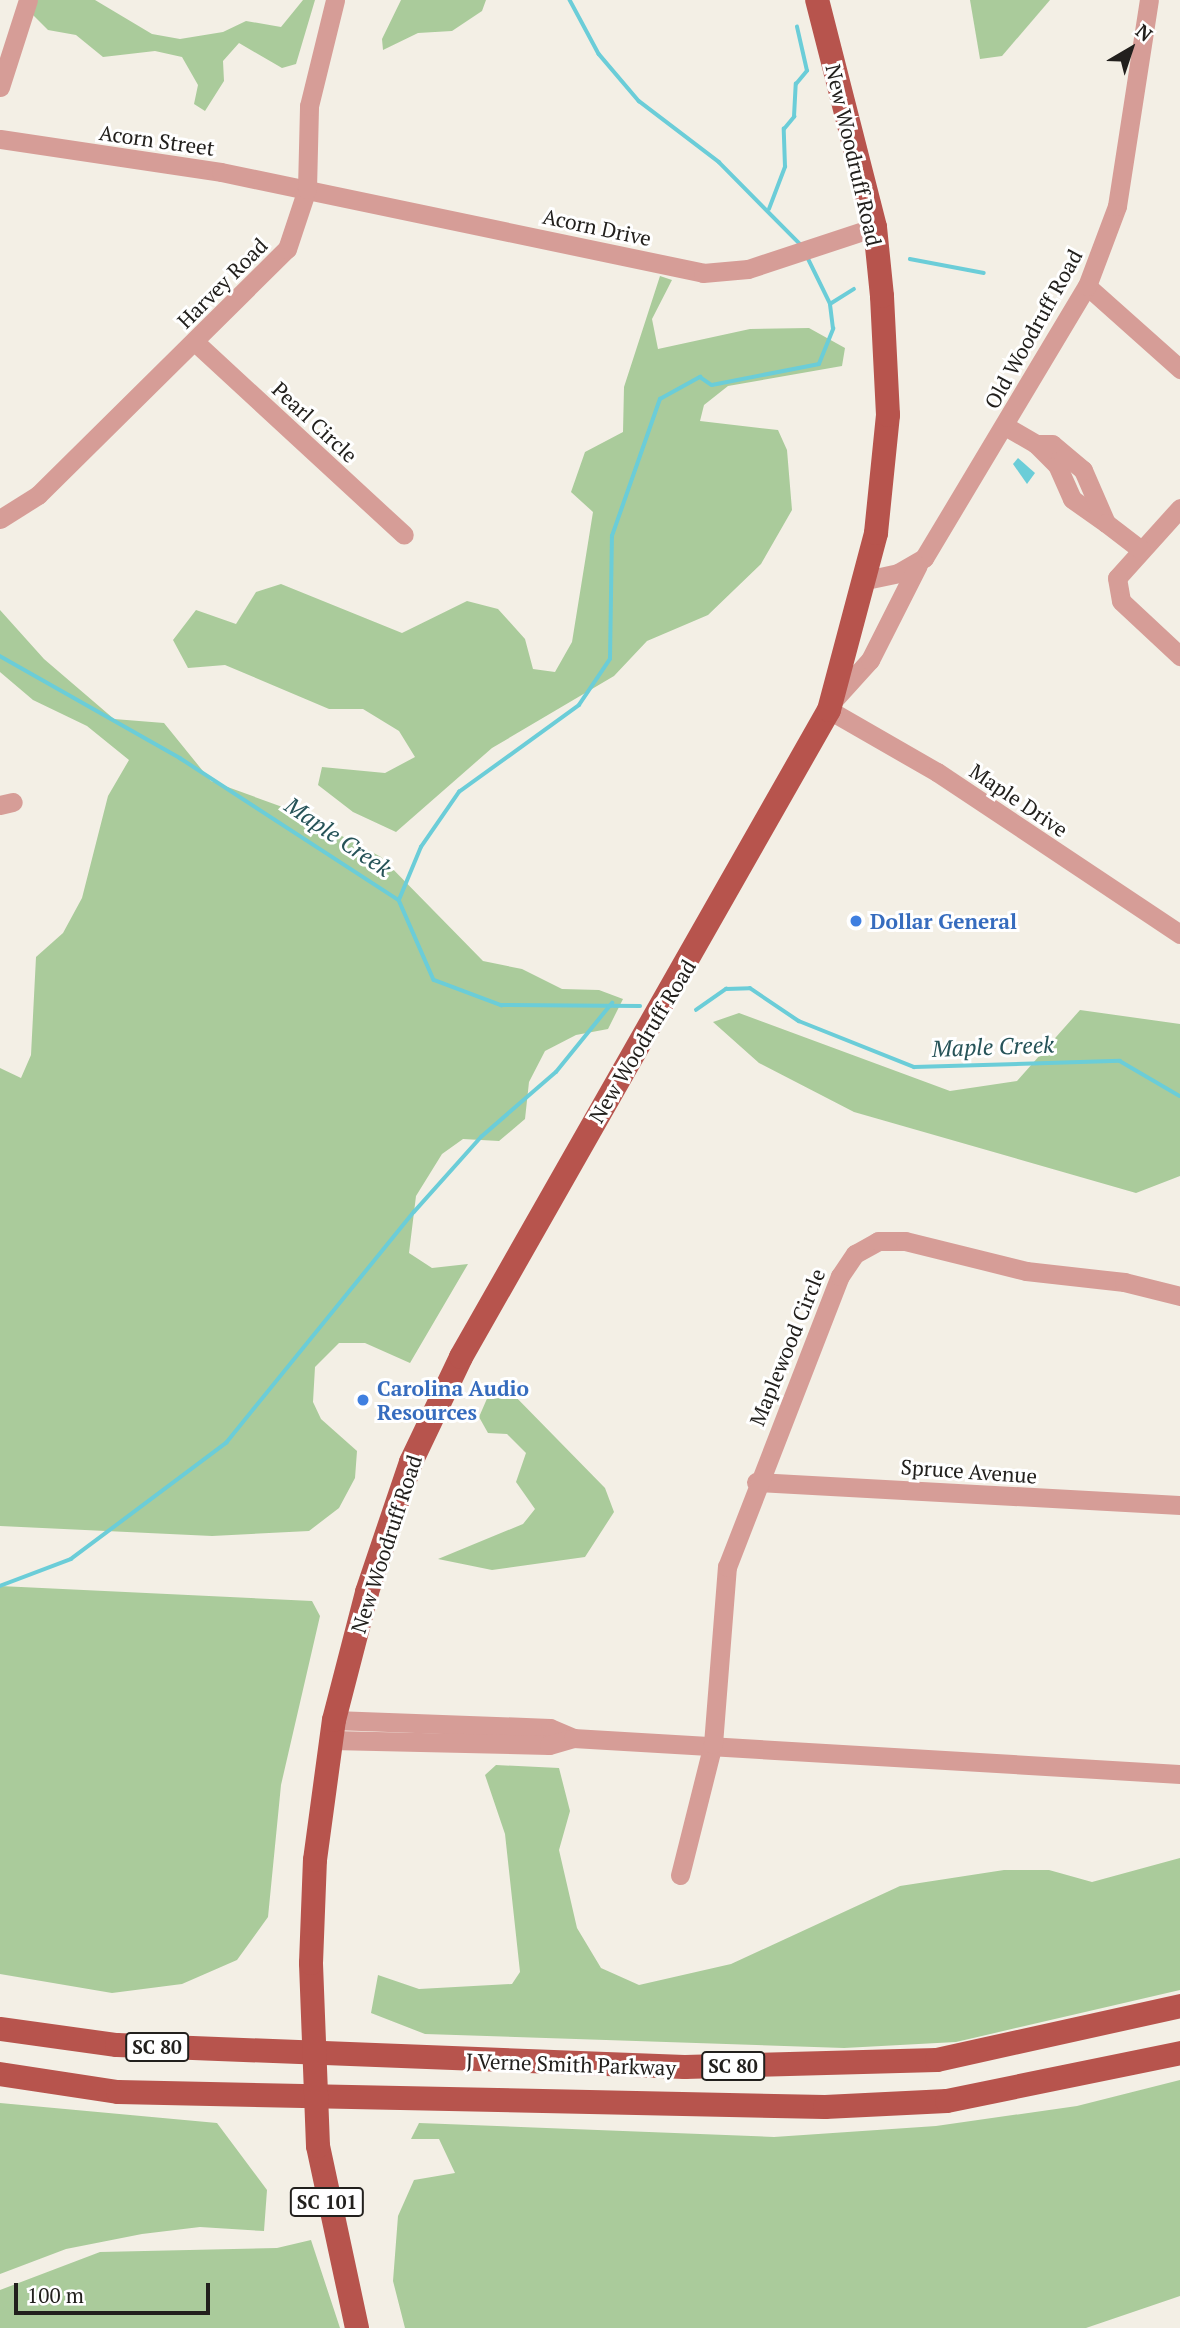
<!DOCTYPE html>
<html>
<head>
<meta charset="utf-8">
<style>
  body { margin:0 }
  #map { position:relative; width:1180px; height:2328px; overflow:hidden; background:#f3efe5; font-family:"PT Serif",serif }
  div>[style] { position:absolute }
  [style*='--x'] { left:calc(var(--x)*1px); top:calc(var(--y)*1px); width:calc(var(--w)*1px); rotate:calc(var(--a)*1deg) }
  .green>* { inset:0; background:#aacb9b }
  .water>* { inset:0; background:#6bcdd8 }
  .stream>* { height:3.5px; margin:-1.75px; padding:0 1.75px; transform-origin:1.75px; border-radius:1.75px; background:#6bcdd8 }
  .minor>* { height:19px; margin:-9.5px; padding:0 9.5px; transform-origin:9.5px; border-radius:9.5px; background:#d69d97 }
  .major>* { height:24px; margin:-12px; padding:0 12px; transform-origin:12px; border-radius:12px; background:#b7544d }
  .dots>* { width:19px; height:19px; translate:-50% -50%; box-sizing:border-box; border:4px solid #fff; border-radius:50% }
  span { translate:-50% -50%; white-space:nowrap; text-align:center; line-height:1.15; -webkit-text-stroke:6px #fff; paint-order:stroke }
  .shield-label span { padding:2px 5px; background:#fff; border:2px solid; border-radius:5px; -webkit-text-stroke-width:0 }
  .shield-label { font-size:19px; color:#22201d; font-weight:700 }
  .street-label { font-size:21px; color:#22201d }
  .shop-label { font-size:21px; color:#366cbe; font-weight:700 }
  .left { translate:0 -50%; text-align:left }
  .water-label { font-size:23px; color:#265358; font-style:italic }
  .north { position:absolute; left:1096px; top:14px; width:70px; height:70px; -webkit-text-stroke:5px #fff; paint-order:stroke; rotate:39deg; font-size:19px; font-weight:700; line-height:28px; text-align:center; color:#22201d }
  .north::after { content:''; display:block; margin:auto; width:24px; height:32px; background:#22201d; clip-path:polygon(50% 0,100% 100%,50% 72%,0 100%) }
  .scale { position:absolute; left:14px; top:2283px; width:196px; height:32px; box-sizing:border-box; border:4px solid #22201d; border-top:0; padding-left:9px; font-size:21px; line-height:24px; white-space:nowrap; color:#22201d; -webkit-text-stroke:5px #fff; paint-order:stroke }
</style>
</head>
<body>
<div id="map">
  <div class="green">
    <div style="clip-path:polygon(36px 0,95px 0,152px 34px,180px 39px,223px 32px,246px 21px,281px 27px,303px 0,315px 0,296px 64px,282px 68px,239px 43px,223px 61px,224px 81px,205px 111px,194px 104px,198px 85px,182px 57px,155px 51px,103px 57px,76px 35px,48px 30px,31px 13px)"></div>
    <div style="clip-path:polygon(401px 0,486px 0,482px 11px,452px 31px,418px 33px,383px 50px,382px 39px)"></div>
    <div style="clip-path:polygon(970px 0,1050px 0,1002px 56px,980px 59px)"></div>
    <div style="clip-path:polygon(660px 276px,672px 280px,652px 319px,658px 349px,750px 329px,809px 328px,845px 348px,842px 366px,728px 386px,704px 405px,700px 421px,778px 430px,787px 450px,792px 510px,761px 564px,708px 615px,647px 641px,614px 676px,492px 748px,396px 832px,353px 812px,318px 785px,322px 767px,385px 773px,415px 757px,399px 731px,363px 709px,329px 709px,225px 665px,188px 668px,173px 640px,196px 610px,236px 624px,256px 592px,281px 584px,402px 633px,467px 601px,498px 609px,525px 639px,533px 669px,555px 672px,572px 642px,593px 512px,571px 492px,585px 452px,623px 432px,624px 387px)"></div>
    <div style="clip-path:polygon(0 610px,44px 659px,114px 719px,164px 723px,211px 781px,299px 813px,381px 857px,483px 961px,522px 969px,562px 989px,599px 990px,623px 999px,608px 1029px,576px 1035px,545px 1051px,529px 1082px,525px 1119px,499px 1141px,463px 1139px,442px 1154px,416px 1196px,409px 1253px,432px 1268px,468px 1264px,410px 1363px,365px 1343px,339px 1343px,315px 1367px,313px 1402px,321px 1419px,357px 1451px,355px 1478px,339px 1508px,309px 1531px,212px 1536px,0 1526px,0 1068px,21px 1078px,31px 1055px,36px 957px,63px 933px,82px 898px,108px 796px,129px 760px,87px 726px,33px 700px,0 672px)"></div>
    <div style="clip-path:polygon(1080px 1010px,1180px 1024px,1180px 1176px,1136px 1193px,854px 1112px,759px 1063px,713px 1022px,739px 1013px,950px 1091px,1017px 1081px)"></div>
    <div style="clip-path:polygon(506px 1387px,605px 1488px,614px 1512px,585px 1557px,492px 1570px,438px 1559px,523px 1524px,535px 1509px,516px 1482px,526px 1453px,507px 1434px,488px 1433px,479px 1417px,489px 1394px)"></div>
    <div style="clip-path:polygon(0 1586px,312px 1601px,320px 1616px,281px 1785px,268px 1917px,237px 1960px,182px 1984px,112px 1993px,0 1974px)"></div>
    <div style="clip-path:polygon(496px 1765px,559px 1768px,570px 1811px,559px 1850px,577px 1928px,601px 1968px,639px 1985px,731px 1964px,900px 1886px,1004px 1870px,1049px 1870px,1092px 1882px,1180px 1858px,1180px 1990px,956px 2042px,844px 2048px,425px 2034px,371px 2013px,378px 1975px,419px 1989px,512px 1984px,520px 1972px,505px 1834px,485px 1775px)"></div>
    <div style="clip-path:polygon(1180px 2080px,1180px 2296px,1086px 2328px,405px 2328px,393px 2281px,398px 2216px,414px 2180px,455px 2173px,439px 2139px,411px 2139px,419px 2123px,774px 2137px,936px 2126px,1077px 2106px)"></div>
    <div style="clip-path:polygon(0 2103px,217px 2123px,267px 2190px,264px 2231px,200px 2227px,142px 2234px,66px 2249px,0 2274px)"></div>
    <div style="clip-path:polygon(311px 2240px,340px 2328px,0 2328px,0 2290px,100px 2252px,277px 2248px)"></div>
  </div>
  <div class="water">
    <div style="clip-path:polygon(1018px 458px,1035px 473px,1027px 484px,1013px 464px)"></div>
  </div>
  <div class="stream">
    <div style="--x:570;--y:0;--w:61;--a:61.8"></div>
    <div style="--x:599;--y:54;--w:62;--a:49.6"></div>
    <div style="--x:639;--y:101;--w:101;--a:37.3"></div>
    <div style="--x:719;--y:162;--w:117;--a:45.3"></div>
    <div style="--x:769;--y:209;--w:45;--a:-69.1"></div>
    <div style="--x:785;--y:167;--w:38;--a:-92"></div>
    <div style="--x:784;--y:129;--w:16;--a:-50"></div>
    <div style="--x:794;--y:117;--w:33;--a:-87"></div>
    <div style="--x:796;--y:84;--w:17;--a:-50"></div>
    <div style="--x:807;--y:71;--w:45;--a:-102.8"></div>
    <div style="--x:910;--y:259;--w:75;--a:10.7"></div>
    <div style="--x:830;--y:304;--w:28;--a:-32"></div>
    <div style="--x:0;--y:656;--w:207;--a:29.5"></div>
    <div style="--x:180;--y:758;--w:261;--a:33"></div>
    <div style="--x:399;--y:900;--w:87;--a:66.4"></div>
    <div style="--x:434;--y:980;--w:72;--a:20.5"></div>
    <div style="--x:501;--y:1005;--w:139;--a:0.4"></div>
    <div style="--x:399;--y:900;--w:57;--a:-67.5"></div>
    <div style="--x:421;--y:847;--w:67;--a:-55.4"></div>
    <div style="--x:459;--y:792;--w:148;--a:-35.9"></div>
    <div style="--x:579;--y:705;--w:55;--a:-56"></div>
    <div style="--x:610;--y:659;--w:123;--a:-89.1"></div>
    <div style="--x:612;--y:536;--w:145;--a:-70.7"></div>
    <div style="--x:660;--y:399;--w:46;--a:-28.8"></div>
    <div style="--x:700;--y:377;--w:14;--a:34"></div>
    <div style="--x:712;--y:385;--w:109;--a:-11.1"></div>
    <div style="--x:819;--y:364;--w:38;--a:-68"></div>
    <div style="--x:833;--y:329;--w:25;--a:-97"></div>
    <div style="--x:830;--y:304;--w:55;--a:-116.1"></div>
    <div style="--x:696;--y:1010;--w:37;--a:-35"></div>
    <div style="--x:726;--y:989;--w:24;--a:-2"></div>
    <div style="--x:750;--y:988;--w:59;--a:34"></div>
    <div style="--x:799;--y:1021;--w:124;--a:21.8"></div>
    <div style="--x:914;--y:1067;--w:206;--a:-1.7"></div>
    <div style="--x:1120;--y:1061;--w:69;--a:30.3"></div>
    <div style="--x:0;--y:1586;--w:76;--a:-20.8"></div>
    <div style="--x:71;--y:1559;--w:194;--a:-36.8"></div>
    <div style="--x:226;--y:1443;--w:298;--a:-50.9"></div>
    <div style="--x:414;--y:1212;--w:101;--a:-48.2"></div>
    <div style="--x:481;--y:1137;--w:99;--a:-40.9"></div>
    <div style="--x:556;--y:1072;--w:89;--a:-50.9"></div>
  </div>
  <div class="minor">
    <div style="--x:0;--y:87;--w:91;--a:-72.2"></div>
    <div style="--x:0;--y:139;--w:223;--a:8.5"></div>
    <div style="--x:221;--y:172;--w:492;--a:11.8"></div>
    <div style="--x:703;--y:273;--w:45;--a:-5.1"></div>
    <div style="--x:748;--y:269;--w:134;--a:-18.3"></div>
    <div style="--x:1087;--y:286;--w:125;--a:41.7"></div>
    <div style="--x:195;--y:342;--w:284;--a:42.7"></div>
    <div style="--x:1005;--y:426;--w:36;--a:30"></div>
    <div style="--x:1036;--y:444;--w:30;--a:45"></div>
    <div style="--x:1057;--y:465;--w:37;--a:66"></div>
    <div style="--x:1072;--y:499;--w:42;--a:35.2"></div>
    <div style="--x:1106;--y:523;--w:58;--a:-113.5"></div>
    <div style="--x:1083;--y:470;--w:40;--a:-140"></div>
    <div style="--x:1052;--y:444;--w:16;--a:180"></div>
    <div style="--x:1180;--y:508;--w:94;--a:132"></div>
    <div style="--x:1117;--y:578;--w:23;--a:80"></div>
    <div style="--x:1121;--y:601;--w:81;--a:43"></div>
    <div style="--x:0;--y:519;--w:45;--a:-32.3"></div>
    <div style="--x:38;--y:495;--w:350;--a:-44.7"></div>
    <div style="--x:287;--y:249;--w:63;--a:-71.6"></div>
    <div style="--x:307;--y:189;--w:83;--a:-88.6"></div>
    <div style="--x:309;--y:106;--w:109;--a:-76.2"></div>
    <div style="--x:1106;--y:523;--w:44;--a:37.6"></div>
    <div style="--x:866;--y:580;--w:33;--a:-12"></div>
    <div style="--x:898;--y:573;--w:30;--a:-30"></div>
    <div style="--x:924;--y:558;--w:317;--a:-59.1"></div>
    <div style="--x:1087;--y:286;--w:85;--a:-69.4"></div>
    <div style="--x:1117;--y:206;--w:208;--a:-81.2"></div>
    <div style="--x:832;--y:702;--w:57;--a:-47.9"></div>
    <div style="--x:870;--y:660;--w:106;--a:-63.2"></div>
    <div style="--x:829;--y:710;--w:125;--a:29.9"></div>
    <div style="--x:937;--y:772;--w:292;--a:33.7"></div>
    <div style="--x:0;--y:805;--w:13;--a:-13"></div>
    <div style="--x:756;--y:1482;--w:425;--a:3.1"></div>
    <div style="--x:334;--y:1720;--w:216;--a:2.1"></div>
    <div style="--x:550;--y:1728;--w:25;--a:23"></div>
    <div style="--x:331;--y:1740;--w:218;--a:1.3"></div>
    <div style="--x:549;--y:1745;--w:25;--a:-16"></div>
    <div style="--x:573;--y:1738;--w:608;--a:3.39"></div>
    <div style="--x:680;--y:1875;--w:135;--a:-75.9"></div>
    <div style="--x:713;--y:1744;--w:178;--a:-85.5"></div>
    <div style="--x:727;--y:1567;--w:312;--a:-68.8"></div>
    <div style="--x:840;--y:1276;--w:27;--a:-56"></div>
    <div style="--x:855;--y:1254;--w:26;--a:-29"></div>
    <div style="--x:878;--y:1241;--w:27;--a:0"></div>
    <div style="--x:905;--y:1241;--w:125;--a:13.9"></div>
    <div style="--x:1026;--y:1271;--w:99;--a:6.4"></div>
    <div style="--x:1124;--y:1282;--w:58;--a:14"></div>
  </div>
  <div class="major">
    <div style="--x:0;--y:2029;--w:118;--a:7.8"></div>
    <div style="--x:117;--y:2045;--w:568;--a:2.22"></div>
    <div style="--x:685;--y:2067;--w:252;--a:-1.6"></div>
    <div style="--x:937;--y:2060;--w:249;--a:-12.5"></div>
    <div style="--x:0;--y:2074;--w:119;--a:8.7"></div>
    <div style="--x:118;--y:2092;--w:707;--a:1.22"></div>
    <div style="--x:825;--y:2107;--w:122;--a:-2.8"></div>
    <div style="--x:947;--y:2101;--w:238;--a:-11.6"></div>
    <div style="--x:357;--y:2328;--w:186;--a:-102.1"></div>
    <div style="--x:318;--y:2146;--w:183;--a:-92.2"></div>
    <div style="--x:311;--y:1963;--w:103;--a:-87.8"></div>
    <div style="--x:315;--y:1860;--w:141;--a:-82.3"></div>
    <div style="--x:334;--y:1720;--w:132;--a:-75.5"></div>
    <div style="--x:367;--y:1592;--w:137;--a:-71.3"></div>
    <div style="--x:411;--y:1462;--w:116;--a:-64.5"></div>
    <div style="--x:461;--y:1357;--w:744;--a:-60.37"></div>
    <div style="--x:829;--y:710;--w:183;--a:-75.1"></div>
    <div style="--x:876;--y:533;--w:119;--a:-84.2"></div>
    <div style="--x:888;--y:415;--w:119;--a:-92.9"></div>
    <div style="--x:882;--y:296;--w:69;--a:-95.8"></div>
    <div style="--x:875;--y:227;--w:234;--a:-104.3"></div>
  </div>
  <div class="dots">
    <div style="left:856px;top:921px;background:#3f7fe0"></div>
    <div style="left:363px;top:1400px;background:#3f7fe0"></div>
  </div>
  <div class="shield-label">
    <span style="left:157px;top:2047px">SC 80</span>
    <span style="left:733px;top:2066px">SC 80</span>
    <span style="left:327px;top:2202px">SC 101</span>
  </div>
  <div class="street-label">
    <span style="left:157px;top:140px;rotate:8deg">Acorn Street</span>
    <span style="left:854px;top:155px;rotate:77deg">New Woodruff Road</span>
    <span style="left:597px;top:227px;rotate:12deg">Acorn Drive</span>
    <span style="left:222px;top:283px;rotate:-45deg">Harvey Road</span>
    <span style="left:1033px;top:329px;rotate:-61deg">Old Woodruff Road</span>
    <span style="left:315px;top:422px;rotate:43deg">Pearl Circle</span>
    <span style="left:1019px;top:800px;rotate:34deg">Maple Drive</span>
    <span style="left:642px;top:1041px;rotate:-59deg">New Woodruff Road</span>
    <span style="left:787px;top:1347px;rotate:-68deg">Maplewood Circle</span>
    <span style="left:969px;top:1471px;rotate:4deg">Spruce Avenue</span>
    <span style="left:386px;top:1544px;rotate:-72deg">New Woodruff Road</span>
    <span style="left:571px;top:2064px;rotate:2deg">J Verne Smith Parkway</span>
  </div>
  <div class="shop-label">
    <span class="left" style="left:870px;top:921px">Dollar General</span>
    <span class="left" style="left:377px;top:1400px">Carolina Audio<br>Resources</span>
  </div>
  <div class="water-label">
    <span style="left:338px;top:837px;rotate:34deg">Maple Creek</span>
    <span style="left:993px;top:1047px;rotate:-2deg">Maple Creek</span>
  </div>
  <div class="north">N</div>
  <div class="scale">100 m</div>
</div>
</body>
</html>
